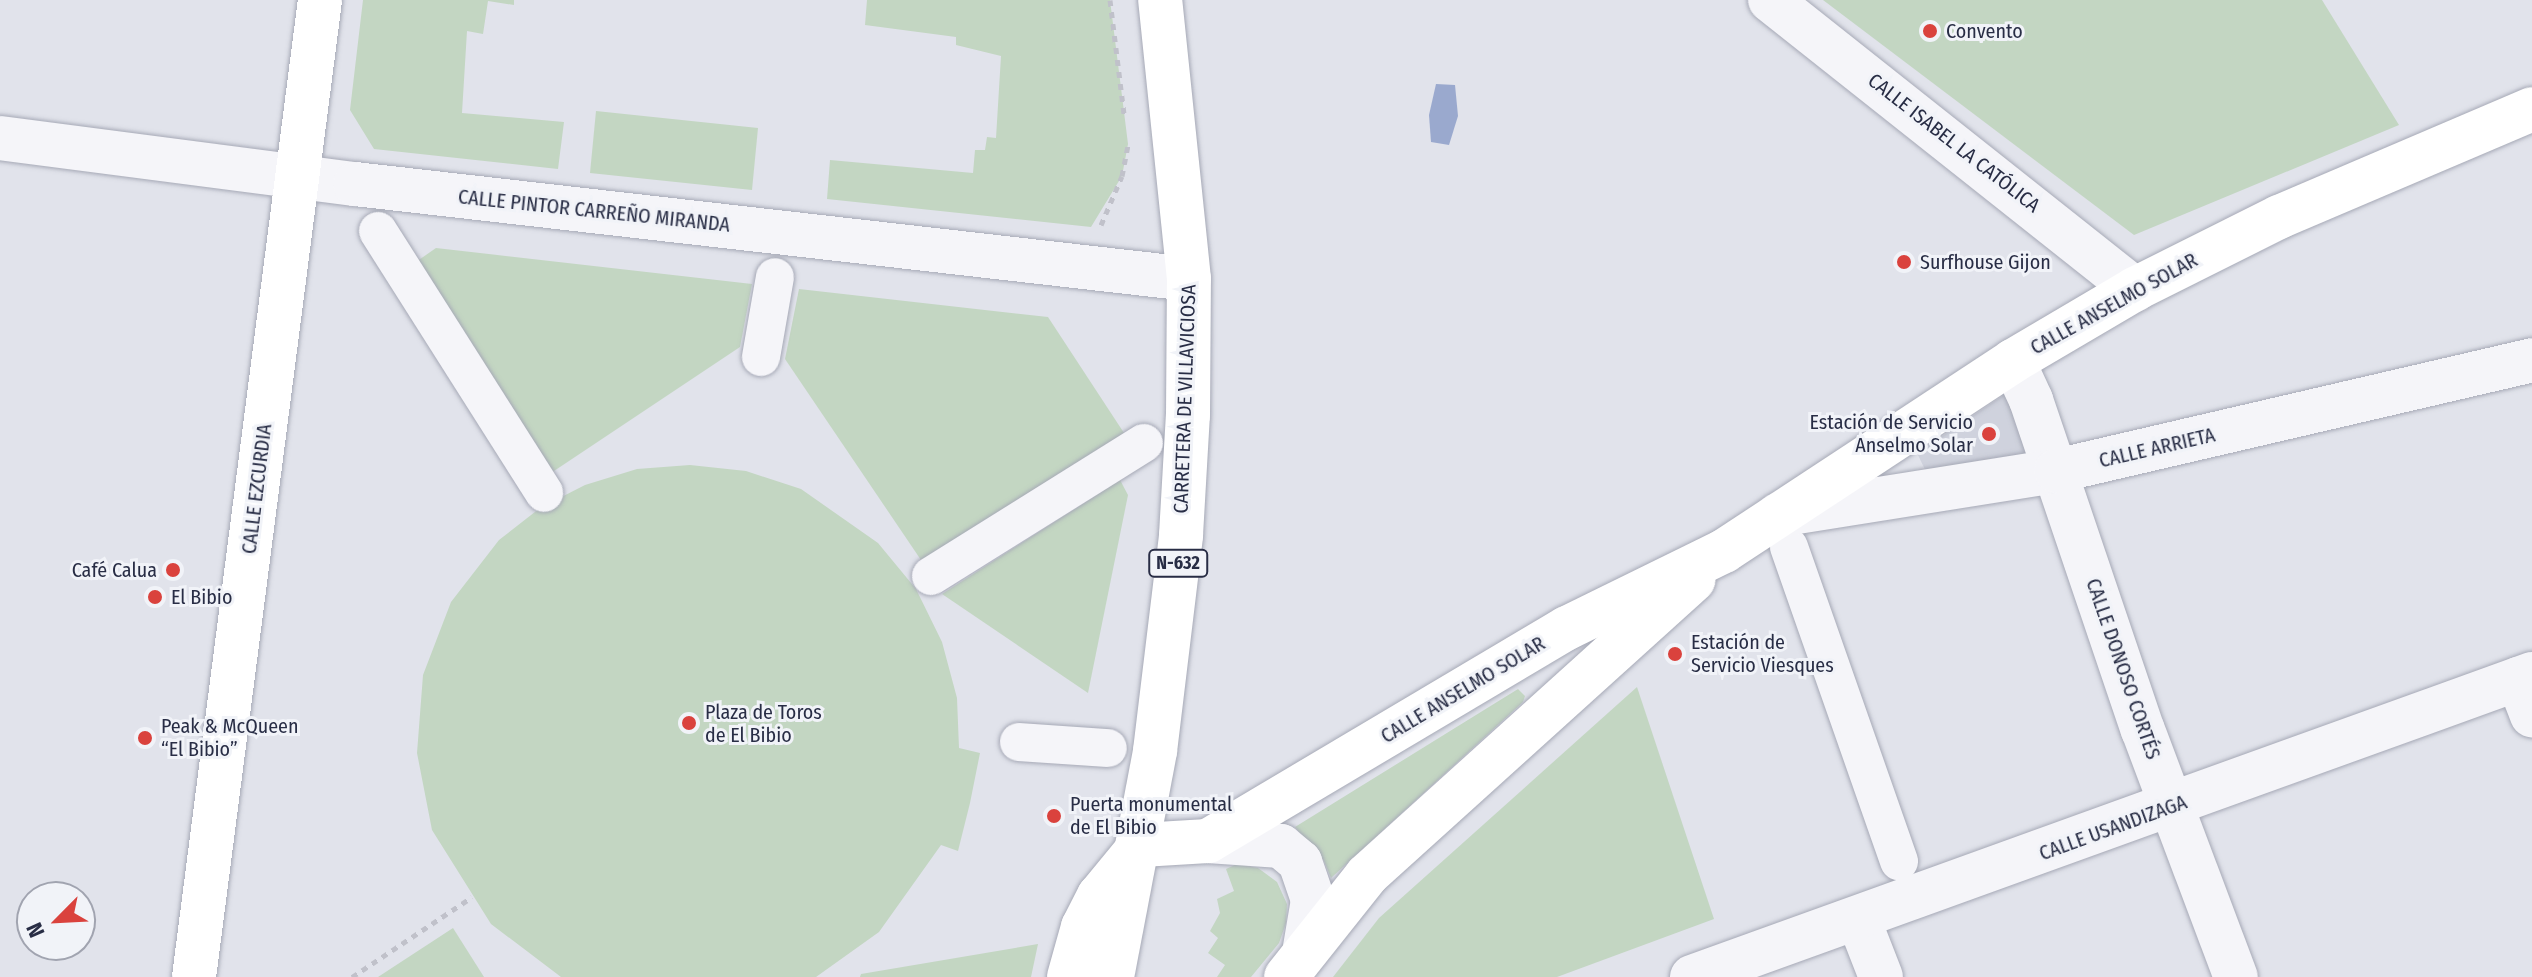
<!DOCTYPE html>
<html>
<head>
<meta charset="utf-8">
<style>
  body { margin:0 }
  #map { position:relative; width:2532px; height:977px; overflow:hidden; background:#e1e3eb; font-family:"Fira Sans Condensed",sans-serif }
  div>[style] { position:absolute }
  [style*='--x'] { left:calc(var(--x)*1px); top:calc(var(--y)*1px); width:calc(var(--w)*1px); rotate:calc(var(--a)*1deg) }
  .built>* { inset:0; background:#cfd2dd }
  .green>* { inset:0; background:#c3d6c2 }
  .water>* { inset:0; background:#9aa9ce }
  .path>* { height:5px; margin-top:-2.5px; transform-origin:0; background:repeating-linear-gradient(90deg,#c0c1ca 0 6px,transparent 0 12px) }
  .roads { filter:drop-shadow(0 0 2px #a6a9b6) drop-shadow(0 0 2px #a6a9b6) }
  .pedestrian>* { height:38px; margin:-19px; padding:0 19px; transform-origin:19px; border-radius:19px; background:#f5f5f9 }
  .minor>* { height:44px; margin:-22px; padding:0 22px; transform-origin:22px; border-radius:22px; background:#f5f5f9 }
  .secondary>* { height:44px; margin:-22px; padding:0 22px; transform-origin:22px; border-radius:22px; background:#fff }
  .primary>* { height:44px; margin:-22px; padding:0 22px; transform-origin:22px; border-radius:22px; background:#fff }
  .dots>* { width:22px; height:22px; translate:-50% -50%; box-sizing:border-box; border:4px solid #f1f3f8; border-radius:50% }
  span { translate:-50% -50%; white-space:nowrap; text-align:center; line-height:1.15; -webkit-text-stroke:6px #f1f3f8; paint-order:stroke }
  .shield-label span { padding:2px 6px; background:#f1f3f8; border:2px solid; border-radius:6px; -webkit-text-stroke-width:0 }
  .shield-label { font-size:18px; color:#282d45; font-weight:700 }
  .poi-label { font-size:20px; color:#282d45 }
  .left { translate:0 -50%; text-align:left }
  .right { translate:-100% -50%; text-align:right }
  .street-label { font-size:20px; color:#282d45 }
  .north { position:absolute; left:16px; top:881px; width:80px; height:80px; box-sizing:border-box; background:#f1f3f8; border:2px solid #a1a4b0; border-radius:50%; rotate:246deg; font-size:22px; font-weight:700; line-height:32px; text-align:center; color:#282d45 }
  .north::after { content:''; display:block; margin:auto; width:28px; height:36px; background:#da423d; clip-path:polygon(50% 0,100% 100%,50% 72%,0 100%) }
</style>
</head>
<body>
<div id="map">
  <div class="built">
    <div style="clip-path:polygon(2004px 395px,2026px 414px,2039px 456px,1933px 486px,1917px 453px)"></div>
  </div>
  <div class="green">
    <div style="clip-path:polygon(363px 0,514px 0,514px 5px,488px 1px,483px 34px,467px 31px,462px 113px,564px 122px,558px 169px,374px 149px,350px 110px)"></div>
    <div style="clip-path:polygon(867px 0,1110px 0,1128px 144px,1122px 176px,1091px 227px,827px 199px,830px 160px,973px 173px,975px 150px,985px 150px,987px 137px,996px 138px,1001px 56px,956px 45px,956px 37px,865px 25px)"></div>
    <div style="clip-path:polygon(1823px 0,2322px 0,2399px 125px,2134px 235px)"></div>
    <div style="clip-path:polygon(596px 111px,758px 128px,752px 190px,590px 173px)"></div>
    <div style="clip-path:polygon(436px 248px,752px 284px,740px 347px,551px 473px,413px 264px)"></div>
    <div style="clip-path:polygon(799px 289px,1048px 317px,1124px 433px,923px 563px,785px 359px)"></div>
    <div style="clip-path:polygon(690px 465px,746px 471px,801px 489px,878px 543px,916px 589px,942px 642px,957px 698px,959px 748px,980px 753px,970px 803px,958px 851px,941px 845px,879px 932px,816px 977px,561px 977px,491px 924px,432px 830px,417px 753px,423px 675px,451px 602px,499px 540px,540px 508px,585px 485px,637px 469px)"></div>
    <div style="clip-path:polygon(1120px 480px,1128px 495px,1088px 693px,942px 594px)"></div>
    <div style="clip-path:polygon(1637px 687px,1714px 919px,1557px 977px,1333px 977px,1379px 918px)"></div>
    <div style="clip-path:polygon(1518px 689px,1525px 696px,1523px 702px,1331px 878px,1324px 861px,1295px 827px)"></div>
    <div style="clip-path:polygon(1237px 864px,1258px 868px,1277px 882px,1287px 904px,1286px 923px,1279px 943px,1251px 977px,1217px 977px,1225px 965px,1208px 953px,1218px 938px,1210px 931px,1220px 913px,1217px 899px,1234px 891px,1226px 869px)"></div>
    <div style="clip-path:polygon(453px 928px,484px 977px,378px 977px)"></div>
    <div style="clip-path:polygon(1038px 944px,1031px 977px,860px 977px,861px 974px)"></div>
  </div>
  <div class="water">
    <div style="clip-path:polygon(1436px 84px,1455px 85px,1458px 116px,1449px 145px,1431px 142px,1429px 115px)"></div>
  </div>
  <div class="path">
    <div style="--x:1110;--y:0;--w:115;--a:83"></div>
    <div style="--x:1101;--y:225;--w:53;--a:-66.8"></div>
    <div style="--x:1122;--y:176;--w:33;--a:-79"></div>
    <div style="--x:352;--y:977;--w:144;--a:-33.7"></div>
  </div>
  <div class="roads">
    <div class="pedestrian">
      <div style="--x:378;--y:231;--w:310;--a:57.6"></div>
      <div style="--x:761;--y:357;--w:81;--a:-80.1"></div>
      <div style="--x:1789;--y:547;--w:333;--a:70.7"></div>
      <div style="--x:931;--y:576;--w:251;--a:-32"></div>
      <div style="--x:1019;--y:742;--w:89;--a:3.9"></div>
    </div>
    <div class="minor">
      <div style="--x:1770;--y:0;--w:466;--a:38.4"></div>
      <div style="--x:0;--y:138;--w:358;--a:7.4"></div>
      <div style="--x:355;--y:184;--w:839;--a:6.5"></div>
      <div style="--x:2013;--y:361;--w:43;--a:65.2"></div>
      <div style="--x:2031;--y:400;--w:348;--a:71.3"></div>
      <div style="--x:2143;--y:730;--w:264;--a:69.4"></div>
      <div style="--x:1778;--y:515;--w:281;--a:-9"></div>
      <div style="--x:2056;--y:471;--w:489;--a:-13.1"></div>
      <div style="--x:2518;--y:679;--w:39;--a:69"></div>
      <div style="--x:1208;--y:841;--w:73;--a:3.9"></div>
      <div style="--x:1281;--y:846;--w:25;--a:40"></div>
      <div style="--x:1300;--y:862;--w:40;--a:71.1"></div>
      <div style="--x:1313;--y:900;--w:54;--a:99.6"></div>
      <div style="--x:1858;--y:918;--w:63;--a:68.7"></div>
      <div style="--x:1692;--y:977;--w:893;--a:-19.84"></div>
    </div>
    <div class="secondary">
      <div style="--x:1069;--y:977;--w:52;--a:-74.4"></div>
      <div style="--x:1083;--y:927;--w:35;--a:-63"></div>
      <div style="--x:1099;--y:896;--w:66;--a:-50.5"></div>
      <div style="--x:1141;--y:845;--w:67;--a:-3.4"></div>
      <div style="--x:1208;--y:841;--w:417;--a:-30.7"></div>
      <div style="--x:1567;--y:628;--w:175;--a:-26.1"></div>
      <div style="--x:1724;--y:551;--w:346;--a:-33.3"></div>
      <div style="--x:2013;--y:361;--w:142;--a:-30.5"></div>
      <div style="--x:2135;--y:289;--w:161;--a:-26.6"></div>
      <div style="--x:2279;--y:217;--w:275;--a:-23.1"></div>
      <div style="--x:1286;--y:977;--w:130;--a:-51.5"></div>
      <div style="--x:1367;--y:875;--w:440;--a:-42.1"></div>
    </div>
    <div class="primary">
      <div style="--x:194;--y:977;--w:985;--a:-82.65"></div>
      <div style="--x:1112;--y:977;--w:230;--a:-79.2"></div>
      <div style="--x:1155;--y:751;--w:218;--a:-83.1"></div>
      <div style="--x:1181;--y:535;--w:120;--a:-86.7"></div>
      <div style="--x:1188;--y:415;--w:136;--a:-89.6"></div>
      <div style="--x:1189;--y:279;--w:281;--a:-95.9"></div>
    </div>
  </div>
  <div class="dots">
    <div style="left:1930px;top:31px;background:#da423d"></div>
    <div style="left:1904px;top:262px;background:#da423d"></div>
    <div style="left:1989px;top:434px;background:#da423d"></div>
    <div style="left:173px;top:570px;background:#da423d"></div>
    <div style="left:155px;top:597px;background:#da423d"></div>
    <div style="left:1675px;top:654px;background:#da423d"></div>
    <div style="left:689px;top:723px;background:#da423d"></div>
    <div style="left:145px;top:738px;background:#da423d"></div>
    <div style="left:1054px;top:816px;background:#da423d"></div>
  </div>
  <div class="shield-label">
    <span style="left:1178px;top:563px">N-632</span>
  </div>
  <div class="poi-label">
    <span class="left" style="left:1946px;top:31px">Convento</span>
    <span class="left" style="left:1920px;top:262px">Surfhouse Gijon</span>
    <span class="right" style="left:1973px;top:434px">Estación de Servicio<br>Anselmo Solar</span>
    <span class="right" style="left:157px;top:570px">Café Calua</span>
    <span class="left" style="left:171px;top:597px">El Bibio</span>
    <span class="left" style="left:1691px;top:654px">Estación de<br>Servicio Viesques</span>
    <span class="left" style="left:705px;top:724px">Plaza de Toros<br>de El Bibio</span>
    <span class="left" style="left:161px;top:738px">Peak &amp; McQueen<br>“El Bibio”</span>
    <span class="left" style="left:1070px;top:816px">Puerta monumental<br>de El Bibio</span>
  </div>
  <div class="street-label">
    <span style="left:1954px;top:143px;rotate:38deg">CALLE ISABEL LA CATÓLICA</span>
    <span style="left:594px;top:211px;rotate:6deg">CALLE PINTOR CARREÑO MIRANDA</span>
    <span style="left:2114px;top:304px;rotate:-29deg">CALLE ANSELMO SOLAR</span>
    <span style="left:1185px;top:399px;rotate:-88deg">CARRETERA DE VILLAVICIOSA</span>
    <span style="left:2157px;top:448px;rotate:-13deg">CALLE ARRIETA</span>
    <span style="left:257px;top:489px;rotate:-83deg">CALLE EZCURDIA</span>
    <span style="left:2123px;top:669px;rotate:71deg">CALLE DONOSO CORTÉS</span>
    <span style="left:1463px;top:690px;rotate:-31deg">CALLE ANSELMO SOLAR</span>
    <span style="left:2113px;top:828px;rotate:-20deg">CALLE USANDIZAGA</span>
  </div>
  <div class="north">N</div>
</div>
</body>
</html>
